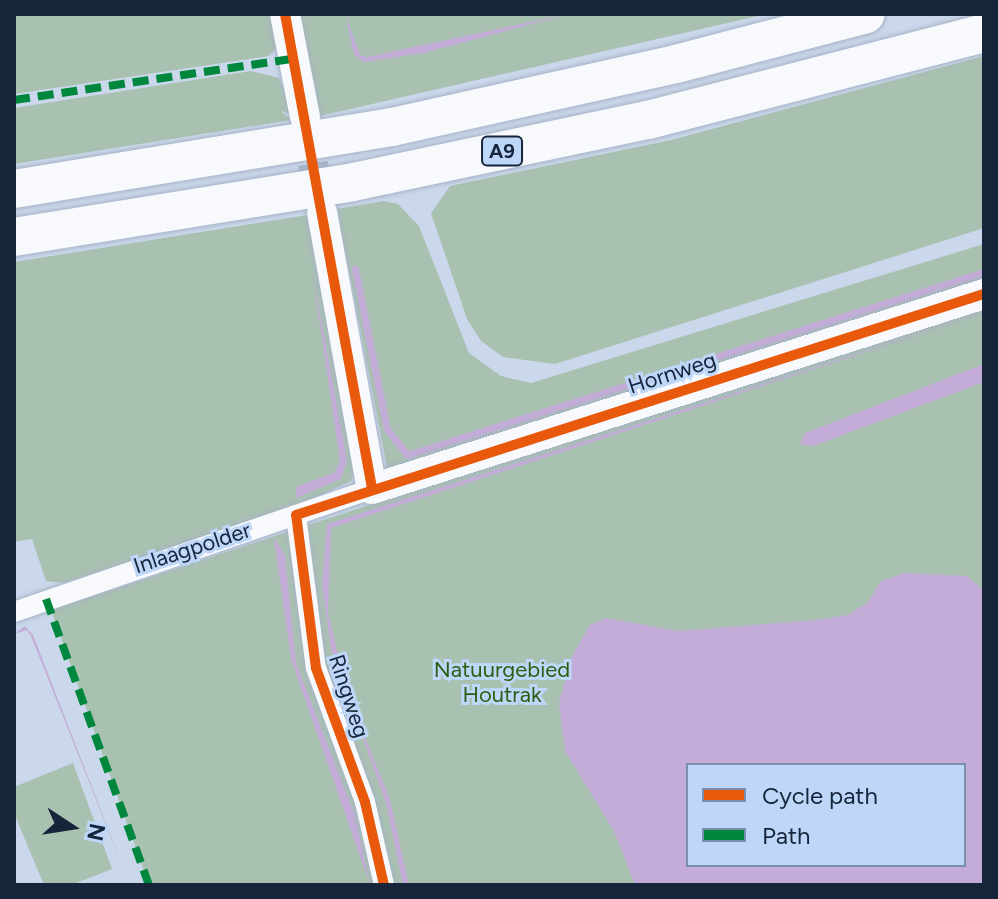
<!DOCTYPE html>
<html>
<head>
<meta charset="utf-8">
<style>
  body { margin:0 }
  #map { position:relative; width:998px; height:899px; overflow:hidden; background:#cbd8eb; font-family:Figtree,sans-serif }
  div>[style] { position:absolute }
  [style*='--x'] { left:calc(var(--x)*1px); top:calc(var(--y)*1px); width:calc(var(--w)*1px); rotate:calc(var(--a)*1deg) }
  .green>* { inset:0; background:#a9c1b1 }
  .water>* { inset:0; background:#c3acd7 }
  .stream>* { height:7px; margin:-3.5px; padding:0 3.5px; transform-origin:3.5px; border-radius:3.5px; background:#c3acd7 }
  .secondary-tunnel>* { height:30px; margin-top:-15px; transform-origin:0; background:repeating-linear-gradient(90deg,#a7b4c8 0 30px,transparent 0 45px) }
  .roads { filter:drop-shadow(0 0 2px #a6b3c6) drop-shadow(0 0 2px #a6b3c6) }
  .street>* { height:20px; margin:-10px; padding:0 10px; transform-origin:10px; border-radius:10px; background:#f7f9fc }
  .secondary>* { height:30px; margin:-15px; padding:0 15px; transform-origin:15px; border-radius:15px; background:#f7f9fc }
  .highway>* { height:38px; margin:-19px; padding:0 19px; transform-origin:19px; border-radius:19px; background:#f7f9fc }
  .quiet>* { height:8px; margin-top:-4px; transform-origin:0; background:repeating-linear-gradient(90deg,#00873e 0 16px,transparent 0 24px) }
  .cycleway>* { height:10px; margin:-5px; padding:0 5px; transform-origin:5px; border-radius:5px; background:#e8590c }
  span { translate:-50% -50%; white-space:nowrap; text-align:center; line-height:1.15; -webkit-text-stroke:6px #bed6f8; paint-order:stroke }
  .shield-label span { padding:2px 6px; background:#bed6f8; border:2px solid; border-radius:6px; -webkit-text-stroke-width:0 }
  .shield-label { font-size:20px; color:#16253a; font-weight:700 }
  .street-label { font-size:22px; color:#16253a }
  .park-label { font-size:22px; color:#2c5d11 }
  .frame { position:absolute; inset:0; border:16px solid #16253a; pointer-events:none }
  .legend { position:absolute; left:686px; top:763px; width:280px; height:104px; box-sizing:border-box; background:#bed6f8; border:2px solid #7b8fac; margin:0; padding:10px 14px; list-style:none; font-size:24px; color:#16253a }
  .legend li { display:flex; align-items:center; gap:16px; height:40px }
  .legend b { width:40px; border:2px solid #7b8fac }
  .north { position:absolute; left:32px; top:787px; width:80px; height:80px; -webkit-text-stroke:6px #bed6f8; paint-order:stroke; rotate:102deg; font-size:22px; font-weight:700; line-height:32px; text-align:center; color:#16253a }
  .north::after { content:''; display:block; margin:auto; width:28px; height:36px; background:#16253a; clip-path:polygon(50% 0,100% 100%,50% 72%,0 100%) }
</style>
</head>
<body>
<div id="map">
  <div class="green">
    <div style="clip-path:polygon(14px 14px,274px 14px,279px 45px,269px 56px,14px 94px)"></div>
    <div style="clip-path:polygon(295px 14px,767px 14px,311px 118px)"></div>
    <div style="clip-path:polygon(984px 56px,984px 228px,555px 364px,503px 357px,481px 341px,467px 319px,431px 213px,450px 186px,671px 140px)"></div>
    <div style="clip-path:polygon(251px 71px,279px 78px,295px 115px,281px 111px,291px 120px,14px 164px,14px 108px)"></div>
    <div style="clip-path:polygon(384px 201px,398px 204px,419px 226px,469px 353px,501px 376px,531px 383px,984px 244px,984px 284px,388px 472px,337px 209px)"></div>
    <div style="clip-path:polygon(314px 214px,356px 469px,351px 481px,294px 507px,63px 583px,46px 581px,32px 539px,14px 542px,14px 262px)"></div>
    <div style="clip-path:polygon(evenodd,984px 302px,984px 885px,149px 885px,51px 610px,984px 302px,688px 765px,964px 765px,964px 865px,688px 865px,688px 765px)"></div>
    <div style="clip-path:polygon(73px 763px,112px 869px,71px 885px,44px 885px,14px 813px,14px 787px)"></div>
  </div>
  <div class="water">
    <div style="clip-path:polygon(345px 14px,360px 55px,367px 57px,568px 14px,424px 53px,363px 62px,354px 54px)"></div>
    <div style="clip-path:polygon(312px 270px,347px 460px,341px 479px,296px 498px,296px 487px,334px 473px,340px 461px)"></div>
    <div style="clip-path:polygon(984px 313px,331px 528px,328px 612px,346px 689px,390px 800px,409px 885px,403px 885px,386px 803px,331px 649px,322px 586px,327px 524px)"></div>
    <div style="clip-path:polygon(984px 364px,984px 382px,813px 446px,800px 444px,805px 433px)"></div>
    <div style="clip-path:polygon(274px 538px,285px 555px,296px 663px,355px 815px,370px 885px,291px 659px)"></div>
    <div style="clip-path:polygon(evenodd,905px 573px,967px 576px,984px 591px,984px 885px,635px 885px,614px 831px,565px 751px,559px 703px,571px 658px,590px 625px,606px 618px,678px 631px,817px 620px,848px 615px,868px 602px,881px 581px,905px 573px,964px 765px,964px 865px,688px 865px,688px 765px,964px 765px)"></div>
    <div style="clip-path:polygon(25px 626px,33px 635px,130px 885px,31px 636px,27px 630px,14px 634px)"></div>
  </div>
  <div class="stream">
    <div style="--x:355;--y:269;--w:163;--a:78.7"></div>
    <div style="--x:387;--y:429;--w:33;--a:52"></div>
    <div style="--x:407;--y:455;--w:605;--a:-17.6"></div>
  </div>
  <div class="secondary-tunnel">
    <div style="--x:305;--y:119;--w:91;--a:79.9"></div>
  </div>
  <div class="roads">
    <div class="street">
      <div style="--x:296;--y:515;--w:154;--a:82.6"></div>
      <div style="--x:316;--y:668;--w:143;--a:69.9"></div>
      <div style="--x:365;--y:802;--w:85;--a:77.1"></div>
      <div style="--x:14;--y:612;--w:379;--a:-19"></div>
    </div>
    <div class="secondary">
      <div style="--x:285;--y:14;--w:105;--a:79"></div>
      <div style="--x:322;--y:212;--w:281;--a:79.8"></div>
      <div style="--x:372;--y:489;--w:642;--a:-17.67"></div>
    </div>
    <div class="highway">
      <div style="--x:14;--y:189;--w:383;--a:-9.3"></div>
      <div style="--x:392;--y:127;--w:291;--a:-12.5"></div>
      <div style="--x:676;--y:64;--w:196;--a:-14.7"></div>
      <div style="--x:14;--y:237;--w:343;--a:-9.2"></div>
      <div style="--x:353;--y:182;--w:301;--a:-11.9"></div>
      <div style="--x:648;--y:120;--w:347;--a:-14.5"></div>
    </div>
  </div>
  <div class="quiet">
    <div style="--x:14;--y:100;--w:282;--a:-8.4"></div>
    <div style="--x:46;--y:599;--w:304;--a:70.2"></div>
  </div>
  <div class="cycleway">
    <div style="--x:285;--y:14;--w:483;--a:79.6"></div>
    <div style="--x:384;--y:885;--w:85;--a:-102.9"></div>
    <div style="--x:365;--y:802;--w:143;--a:-110.1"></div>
    <div style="--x:316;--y:668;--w:154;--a:-97.4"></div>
    <div style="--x:296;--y:515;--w:723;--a:-17.81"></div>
  </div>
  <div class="shield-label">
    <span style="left:502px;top:151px">A9</span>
  </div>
  <div class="street-label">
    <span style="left:672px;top:373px;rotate:-18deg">Hornweg</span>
    <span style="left:192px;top:548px;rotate:-18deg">Inlaagpolder</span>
    <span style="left:349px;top:696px;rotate:72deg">Ringweg</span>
  </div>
  <div class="park-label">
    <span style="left:502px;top:682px">Natuurgebied<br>Houtrak</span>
  </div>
  <div class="frame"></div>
  <ul class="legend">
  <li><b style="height:10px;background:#e8590c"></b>Cycle path</li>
  <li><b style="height:10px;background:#00873e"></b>Path</li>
  </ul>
  <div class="north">N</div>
</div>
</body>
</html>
